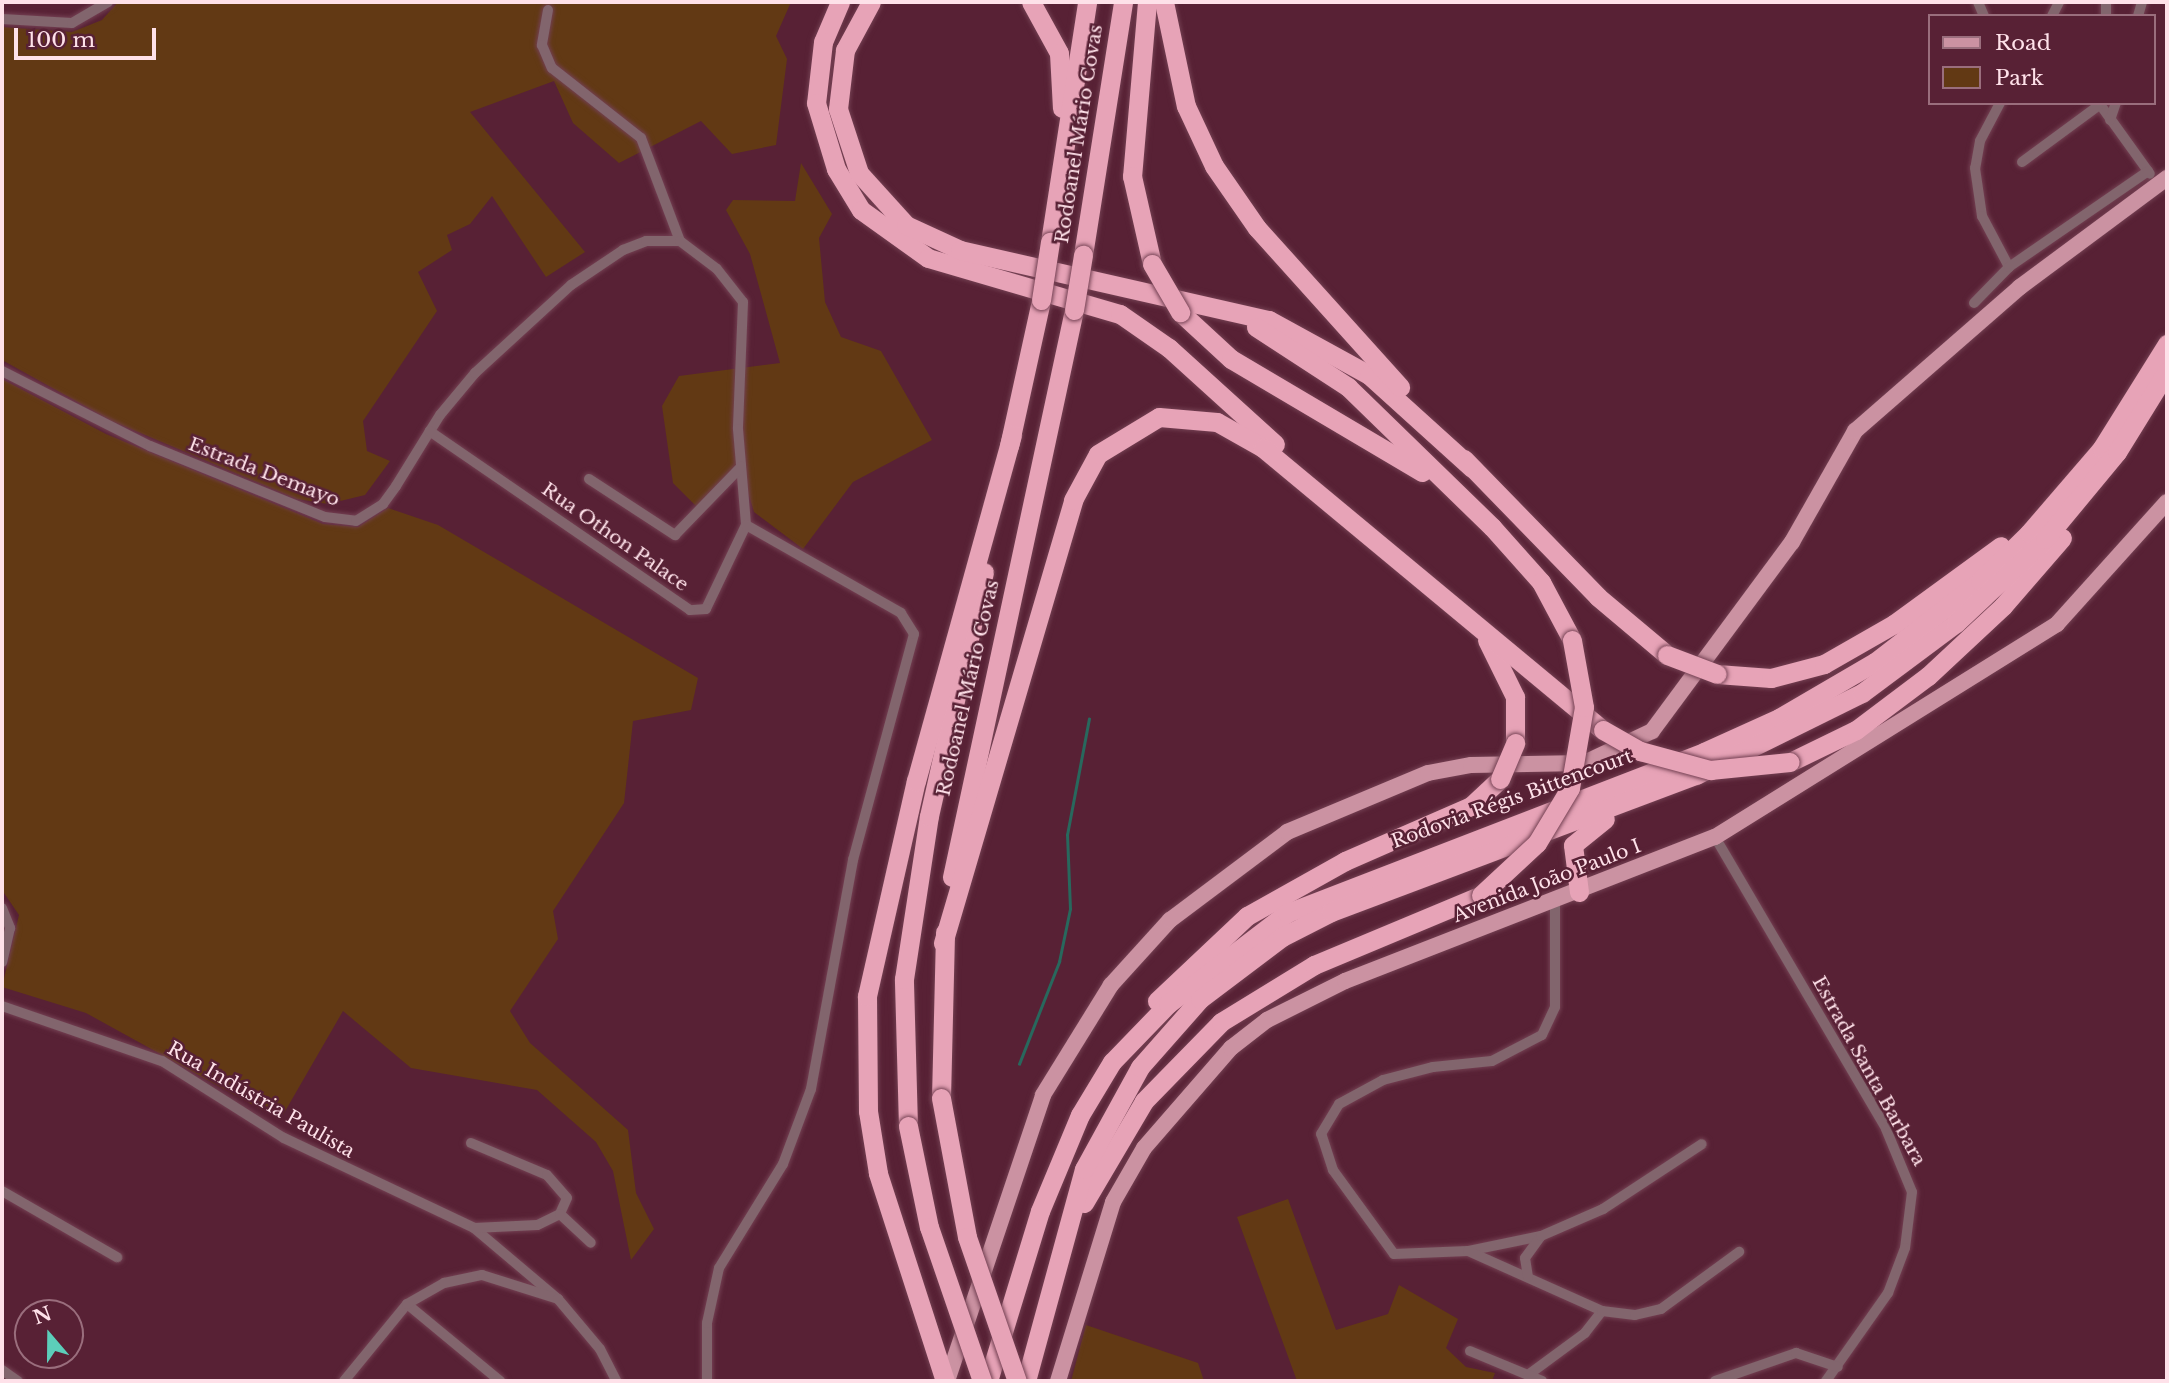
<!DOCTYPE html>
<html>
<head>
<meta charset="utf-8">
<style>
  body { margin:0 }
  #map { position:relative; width:2169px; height:1383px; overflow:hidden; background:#582135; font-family:"Libre Baskerville",serif }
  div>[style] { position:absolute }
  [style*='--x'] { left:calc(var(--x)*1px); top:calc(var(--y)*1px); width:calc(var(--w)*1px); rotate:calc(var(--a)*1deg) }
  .green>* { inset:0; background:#623914 }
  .stream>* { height:2.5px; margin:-1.25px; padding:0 1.25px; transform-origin:1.25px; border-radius:1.25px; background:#28685d }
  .roads { filter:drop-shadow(0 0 2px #734052) drop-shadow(0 0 2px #734052) }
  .minor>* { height:10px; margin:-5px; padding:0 5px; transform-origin:5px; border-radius:5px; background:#82656d }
  .primary>* { height:16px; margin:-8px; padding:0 8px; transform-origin:8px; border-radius:8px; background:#cb92a2 }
  .motorway>* { height:19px; margin:-9.5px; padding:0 9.5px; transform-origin:9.5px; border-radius:9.5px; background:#e7a3b7 }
  .bridges { filter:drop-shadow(0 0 2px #734052) drop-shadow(0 0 2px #734052) }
  .motorway-bridge>* { height:19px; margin:-9.5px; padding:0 9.5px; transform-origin:9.5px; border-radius:9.5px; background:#e7a3b7 }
  span { translate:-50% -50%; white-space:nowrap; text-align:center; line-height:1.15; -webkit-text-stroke:5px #582135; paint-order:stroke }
  .street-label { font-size:19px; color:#fee1e9 }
  .frame { position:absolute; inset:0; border:4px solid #fee1e9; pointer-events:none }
  .legend { position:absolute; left:1928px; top:14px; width:228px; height:91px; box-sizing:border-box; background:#582135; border:2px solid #9a6e7d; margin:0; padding:9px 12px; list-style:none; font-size:21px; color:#fee1e9 }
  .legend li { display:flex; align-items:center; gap:14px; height:35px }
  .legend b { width:35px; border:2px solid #9a6e7d }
  .north { position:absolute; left:14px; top:1299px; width:70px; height:70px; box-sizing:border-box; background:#582135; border:2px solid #9a6e7d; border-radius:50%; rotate:340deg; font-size:19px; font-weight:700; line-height:28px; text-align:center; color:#fee1e9 }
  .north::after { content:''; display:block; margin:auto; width:24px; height:32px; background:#5cceba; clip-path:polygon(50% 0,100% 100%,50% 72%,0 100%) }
  .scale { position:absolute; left:14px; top:28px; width:142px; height:32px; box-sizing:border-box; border:4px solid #fee1e9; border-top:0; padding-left:9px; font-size:21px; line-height:24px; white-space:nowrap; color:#fee1e9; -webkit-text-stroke:5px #582135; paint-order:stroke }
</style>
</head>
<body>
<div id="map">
  <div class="green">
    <div style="clip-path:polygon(118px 2px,791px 2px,776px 36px,787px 59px,776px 145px,732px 154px,701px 121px,619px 163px,573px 123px,554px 81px,470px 112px,585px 252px,546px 277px,492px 196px,470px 224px,447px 235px,452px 250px,418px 272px,437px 311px,363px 421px,367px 451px,390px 461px,365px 495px,328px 504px,297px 499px,112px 421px,2px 360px,2px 27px,72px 32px,102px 20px)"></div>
    <div style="clip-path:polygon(801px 163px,832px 214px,819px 238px,825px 302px,841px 337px,881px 351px,932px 440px,853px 482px,803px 549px,754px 512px,742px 473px,698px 508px,673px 483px,662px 406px,679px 376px,780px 363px,750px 254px,726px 210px,733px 200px,795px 201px)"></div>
    <div style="clip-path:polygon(2px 379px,106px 434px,323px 524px,358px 527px,388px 508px,438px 525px,698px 678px,691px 710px,633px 721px,624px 803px,553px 911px,558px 939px,510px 1011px,530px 1043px,628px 1130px,636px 1193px,654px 1229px,631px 1260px,613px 1171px,596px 1142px,537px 1090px,411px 1068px,343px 1011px,280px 1120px,86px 1013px,2px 987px,19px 915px,2px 890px)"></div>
    <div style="clip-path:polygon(1288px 1199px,1336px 1330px,1388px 1314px,1399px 1285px,1458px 1319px,1446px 1348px,1466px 1367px,1495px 1373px,1492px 1381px,1297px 1381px,1237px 1217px)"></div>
    <div style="clip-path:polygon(1086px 1325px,1198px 1363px,1204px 1381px,1071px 1381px)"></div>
  </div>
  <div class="stream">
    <div style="--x:1019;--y:1064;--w:110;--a:-68.6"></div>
    <div style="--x:1059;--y:962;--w:54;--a:-78.3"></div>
    <div style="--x:1070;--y:909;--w:74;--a:-92.3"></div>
    <div style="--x:1067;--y:835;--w:118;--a:-79.3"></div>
  </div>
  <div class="roads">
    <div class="minor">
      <div style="--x:1978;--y:2;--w:15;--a:67"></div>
      <div style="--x:548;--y:10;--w:36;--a:100"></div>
      <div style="--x:542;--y:45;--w:25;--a:67"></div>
      <div style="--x:552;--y:68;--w:113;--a:38.2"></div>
      <div style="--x:641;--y:138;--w:110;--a:69.3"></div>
      <div style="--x:2052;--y:16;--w:16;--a:-63"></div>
      <div style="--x:2106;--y:16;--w:14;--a:-90"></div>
      <div style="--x:2138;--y:16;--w:15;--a:-74"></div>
      <div style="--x:2;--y:19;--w:70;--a:3.3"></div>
      <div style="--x:72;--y:23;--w:42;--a:-30.3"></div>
      <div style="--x:2000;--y:103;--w:43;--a:117.8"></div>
      <div style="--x:1980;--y:141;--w:27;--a:100"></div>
      <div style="--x:1975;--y:168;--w:49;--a:81.7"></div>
      <div style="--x:1982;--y:216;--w:58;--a:62.1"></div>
      <div style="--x:2099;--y:103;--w:87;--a:54.3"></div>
      <div style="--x:2110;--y:120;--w:18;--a:-71"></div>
      <div style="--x:2022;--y:162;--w:94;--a:-36.4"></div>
      <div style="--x:1974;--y:303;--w:50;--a:-45.8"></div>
      <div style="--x:2009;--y:267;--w:169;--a:-34.6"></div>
      <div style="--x:2;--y:371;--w:166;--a:26.9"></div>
      <div style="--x:150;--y:446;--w:189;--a:22.1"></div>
      <div style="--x:325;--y:517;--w:31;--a:7"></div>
      <div style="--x:356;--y:521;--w:32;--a:-32"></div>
      <div style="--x:383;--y:504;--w:22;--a:-54"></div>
      <div style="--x:396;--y:486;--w:65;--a:-58.3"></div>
      <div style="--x:430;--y:431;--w:19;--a:-58"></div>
      <div style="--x:440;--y:415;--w:55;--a:-50.2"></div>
      <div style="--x:475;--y:373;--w:130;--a:-42.5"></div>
      <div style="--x:571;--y:285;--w:63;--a:-33.9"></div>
      <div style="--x:623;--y:250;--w:25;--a:-21"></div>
      <div style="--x:646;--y:241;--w:34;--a:0"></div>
      <div style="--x:680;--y:241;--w:46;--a:37.1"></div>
      <div style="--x:717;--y:269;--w:42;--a:51.8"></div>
      <div style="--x:743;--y:302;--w:127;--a:92.3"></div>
      <div style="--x:738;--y:429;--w:96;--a:85.2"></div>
      <div style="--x:746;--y:525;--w:93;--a:115.5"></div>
      <div style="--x:706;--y:609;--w:16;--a:176"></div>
      <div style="--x:690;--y:610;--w:316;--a:-145.5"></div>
      <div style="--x:589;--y:479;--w:103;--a:33.1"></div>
      <div style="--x:675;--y:535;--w:95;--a:-45.9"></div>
      <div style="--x:1715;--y:837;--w:338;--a:59.6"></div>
      <div style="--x:1886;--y:1129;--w:68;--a:67.6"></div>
      <div style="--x:1912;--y:1192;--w:56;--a:97.1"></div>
      <div style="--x:1905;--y:1248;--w:48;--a:110.7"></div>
      <div style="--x:1888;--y:1293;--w:108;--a:125.2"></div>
      <div style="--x:2;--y:908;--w:22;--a:68"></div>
      <div style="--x:10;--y:928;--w:35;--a:103"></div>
      <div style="--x:2;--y:1006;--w:169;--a:19"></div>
      <div style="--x:162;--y:1061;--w:144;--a:32.3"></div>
      <div style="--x:284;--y:1138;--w:210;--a:25.3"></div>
      <div style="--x:474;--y:1228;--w:110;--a:40.2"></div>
      <div style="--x:471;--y:1143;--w:82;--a:22.8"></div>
      <div style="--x:547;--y:1175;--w:30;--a:49"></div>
      <div style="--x:567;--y:1198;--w:17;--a:114"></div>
      <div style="--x:560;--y:1214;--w:25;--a:154"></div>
      <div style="--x:537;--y:1225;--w:63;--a:177.3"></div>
      <div style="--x:2;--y:1191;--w:133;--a:29.9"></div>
      <div style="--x:560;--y:1214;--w:42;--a:43.1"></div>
      <div style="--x:1541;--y:1236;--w:75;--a:168.4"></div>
      <div style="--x:1468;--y:1251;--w:74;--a:177.7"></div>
      <div style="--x:1394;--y:1254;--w:104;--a:-126"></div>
      <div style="--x:1333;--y:1170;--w:38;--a:-108"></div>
      <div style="--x:1321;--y:1134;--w:35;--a:-59"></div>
      <div style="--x:1339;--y:1104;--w:50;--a:-28.6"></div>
      <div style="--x:1383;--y:1080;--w:52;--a:-14.6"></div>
      <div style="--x:1433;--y:1067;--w:59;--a:-5.8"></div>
      <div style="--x:1492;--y:1061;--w:56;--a:-27.5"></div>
      <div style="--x:1542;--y:1035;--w:31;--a:-65"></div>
      <div style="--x:1555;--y:1007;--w:106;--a:-90"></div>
      <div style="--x:1468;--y:1251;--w:147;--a:24.1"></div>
      <div style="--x:1602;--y:1311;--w:28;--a:128"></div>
      <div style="--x:1585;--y:1333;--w:71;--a:143.6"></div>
      <div style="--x:1528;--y:1277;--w:19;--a:-99"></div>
      <div style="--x:1525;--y:1258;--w:27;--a:-54"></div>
      <div style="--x:1541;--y:1236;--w:68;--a:-23.5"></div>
      <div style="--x:1603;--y:1209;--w:118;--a:-33.3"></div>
      <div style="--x:407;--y:1304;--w:121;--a:39.6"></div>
      <div style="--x:1602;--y:1311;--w:33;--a:7"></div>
      <div style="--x:1635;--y:1315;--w:27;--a:-13"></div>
      <div style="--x:1661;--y:1309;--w:97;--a:-36.2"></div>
      <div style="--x:1470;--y:1351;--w:78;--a:22.6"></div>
      <div style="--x:2;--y:1370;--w:19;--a:35"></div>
      <div style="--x:344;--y:1381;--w:99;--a:-50.7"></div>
      <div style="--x:407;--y:1304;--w:43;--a:-29.6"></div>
      <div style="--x:444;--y:1283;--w:39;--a:-12"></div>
      <div style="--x:482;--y:1275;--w:80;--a:17.5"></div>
      <div style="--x:558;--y:1299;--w:65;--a:50"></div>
      <div style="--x:600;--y:1349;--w:36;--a:63"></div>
      <div style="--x:707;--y:1381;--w:58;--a:-90"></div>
      <div style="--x:707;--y:1323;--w:56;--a:-77.7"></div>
      <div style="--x:719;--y:1268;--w:122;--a:-58.4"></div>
      <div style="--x:783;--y:1164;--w:80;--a:-69.5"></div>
      <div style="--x:811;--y:1089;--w:233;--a:-79.6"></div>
      <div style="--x:853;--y:860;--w:234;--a:-74.9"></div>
      <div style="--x:914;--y:634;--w:25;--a:-122"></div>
      <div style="--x:901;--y:613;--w:178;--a:-150.4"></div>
      <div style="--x:1715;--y:1381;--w:86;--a:-19.1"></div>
      <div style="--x:1796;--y:1353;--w:44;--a:18.4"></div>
    </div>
    <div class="primary">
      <div style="--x:947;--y:1381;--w:302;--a:-71.4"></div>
      <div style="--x:1043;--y:1095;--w:129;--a:-58.3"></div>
      <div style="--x:1111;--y:985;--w:88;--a:-47.8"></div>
      <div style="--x:1170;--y:920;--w:146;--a:-36.9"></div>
      <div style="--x:1287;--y:832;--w:153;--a:-22.7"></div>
      <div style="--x:1428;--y:773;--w:44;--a:-10.5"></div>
      <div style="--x:1471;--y:765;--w:113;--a:-1"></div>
      <div style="--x:1584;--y:763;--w:75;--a:-25.2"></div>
      <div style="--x:1652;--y:731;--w:235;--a:-53.5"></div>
      <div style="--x:1792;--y:542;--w:128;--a:-60.4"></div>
      <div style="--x:1855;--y:431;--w:219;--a:-41.1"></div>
      <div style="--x:2020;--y:287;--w:183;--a:-36.6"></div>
      <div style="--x:1058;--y:1381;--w:187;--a:-72.9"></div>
      <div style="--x:1113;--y:1202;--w:62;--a:-60.1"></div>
      <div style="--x:1144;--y:1148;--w:133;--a:-49"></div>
      <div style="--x:1231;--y:1048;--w:46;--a:-37.9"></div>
      <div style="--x:1267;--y:1020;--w:87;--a:-26.6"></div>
      <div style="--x:1345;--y:981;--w:397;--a:-21.3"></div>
      <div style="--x:1715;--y:837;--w:403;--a:-31.9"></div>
      <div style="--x:2057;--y:624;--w:164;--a:-48"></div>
    </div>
    <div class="motorway">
      <div style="--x:840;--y:2;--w:43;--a:113"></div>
      <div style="--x:823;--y:42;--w:61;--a:96.5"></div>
      <div style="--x:816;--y:103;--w:69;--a:73.1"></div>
      <div style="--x:836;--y:169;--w:48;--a:58.6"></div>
      <div style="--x:861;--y:210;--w:82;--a:35.6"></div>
      <div style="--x:928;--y:258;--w:200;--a:16.3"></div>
      <div style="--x:1120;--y:314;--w:60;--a:34.8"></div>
      <div style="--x:1169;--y:348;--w:143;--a:42.2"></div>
      <div style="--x:871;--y:2;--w:55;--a:118.4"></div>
      <div style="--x:845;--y:50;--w:59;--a:96.8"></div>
      <div style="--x:838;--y:109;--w:67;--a:71.8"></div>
      <div style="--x:859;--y:173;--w:70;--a:47.9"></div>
      <div style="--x:906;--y:225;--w:60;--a:24.8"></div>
      <div style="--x:960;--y:250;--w:317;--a:12.8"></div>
      <div style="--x:1269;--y:320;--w:114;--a:28.8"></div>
      <div style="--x:1369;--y:375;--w:139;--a:42.1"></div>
      <div style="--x:1031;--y:2;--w:58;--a:61.2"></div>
      <div style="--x:1059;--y:53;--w:55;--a:86.9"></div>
      <div style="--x:1147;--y:2;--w:175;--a:94.9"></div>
      <div style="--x:1132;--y:176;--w:90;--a:77.2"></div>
      <div style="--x:1164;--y:2;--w:106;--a:78.1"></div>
      <div style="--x:1186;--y:106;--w:66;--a:65"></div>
      <div style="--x:1214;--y:166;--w:75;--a:55.3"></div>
      <div style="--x:1257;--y:228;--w:214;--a:48"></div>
      <div style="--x:1050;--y:242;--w:243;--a:-81.2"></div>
      <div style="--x:1083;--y:255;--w:256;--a:-81"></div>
      <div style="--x:1180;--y:312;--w:69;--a:42.7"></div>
      <div style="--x:1231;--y:359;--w:222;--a:30.6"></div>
      <div style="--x:1256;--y:327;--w:110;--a:33.1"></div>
      <div style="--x:1348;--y:387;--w:201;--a:44.2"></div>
      <div style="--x:1492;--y:527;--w:74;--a:48.3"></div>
      <div style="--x:1541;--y:582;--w:66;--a:61.9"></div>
      <div style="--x:1009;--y:446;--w:149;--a:-77.6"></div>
      <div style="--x:1464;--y:459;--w:192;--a:45.8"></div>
      <div style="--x:1598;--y:597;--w:90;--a:40"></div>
      <div style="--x:1487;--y:640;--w:64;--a:63.8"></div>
      <div style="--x:1515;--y:697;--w:46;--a:90"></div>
      <div style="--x:1717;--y:674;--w:54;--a:4.2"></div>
      <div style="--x:1771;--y:678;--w:55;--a:-14.8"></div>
      <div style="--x:1824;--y:664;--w:81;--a:-29.7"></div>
      <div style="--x:1894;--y:624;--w:132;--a:-36.1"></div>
      <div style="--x:1790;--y:762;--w:73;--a:-25.9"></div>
      <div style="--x:1856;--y:730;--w:90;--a:-36.9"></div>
      <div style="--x:1928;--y:676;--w:103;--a:-43"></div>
      <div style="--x:2003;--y:606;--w:90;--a:-49.1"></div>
      <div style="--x:952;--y:877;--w:580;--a:-77.86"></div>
      <div style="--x:1579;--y:892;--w:47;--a:-97.3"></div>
      <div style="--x:1573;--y:845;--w:41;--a:-39.1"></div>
      <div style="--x:943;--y:943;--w:462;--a:-73.6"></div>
      <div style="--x:1073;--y:500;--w:52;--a:-61.5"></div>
      <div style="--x:1098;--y:454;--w:71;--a:-31.2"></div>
      <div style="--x:1159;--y:417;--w:58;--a:4.9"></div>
      <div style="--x:1217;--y:422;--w:53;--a:29.5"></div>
      <div style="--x:1263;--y:448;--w:442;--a:39.7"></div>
      <div style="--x:1157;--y:1001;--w:124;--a:-43.4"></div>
      <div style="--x:1247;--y:916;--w:112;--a:-29.3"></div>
      <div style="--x:1345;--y:861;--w:137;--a:-23.6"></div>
      <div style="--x:1471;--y:806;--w:40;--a:-43"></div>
      <div style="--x:941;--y:1098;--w:166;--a:-88.6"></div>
      <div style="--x:908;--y:1126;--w:147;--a:-91.6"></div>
      <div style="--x:904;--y:979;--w:165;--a:-81.3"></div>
      <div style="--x:929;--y:816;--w:250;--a:-77.3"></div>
      <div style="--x:1084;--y:1203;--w:118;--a:-59.5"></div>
      <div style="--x:1144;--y:1101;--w:110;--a:-45.7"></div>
      <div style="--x:1221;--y:1022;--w:109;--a:-31.5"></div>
      <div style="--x:1314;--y:965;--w:181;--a:-22.7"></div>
      <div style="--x:945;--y:1381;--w:219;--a:-107.9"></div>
      <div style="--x:878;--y:1173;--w:63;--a:-99.2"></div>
      <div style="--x:868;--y:1111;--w:115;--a:-90.5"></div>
      <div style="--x:867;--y:996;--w:221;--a:-77.2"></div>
      <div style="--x:916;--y:781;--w:359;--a:-74.5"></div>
      <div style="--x:988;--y:1381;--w:178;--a:-73"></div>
      <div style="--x:1040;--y:1211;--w:104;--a:-67.4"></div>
      <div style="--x:1080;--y:1115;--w:62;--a:-58.9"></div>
      <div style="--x:1112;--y:1062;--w:81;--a:-46"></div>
      <div style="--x:1168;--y:1004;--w:150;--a:-37.4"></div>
      <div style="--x:1287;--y:913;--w:447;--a:-21.1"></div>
      <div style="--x:1704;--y:752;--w:82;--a:-24.4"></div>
      <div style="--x:1779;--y:718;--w:111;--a:-30.3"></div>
      <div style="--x:1875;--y:662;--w:133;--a:-37.6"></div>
      <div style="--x:1980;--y:581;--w:69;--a:-44.4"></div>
      <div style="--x:2029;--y:533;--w:112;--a:-49.3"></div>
      <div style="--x:2102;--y:448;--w:123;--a:-58"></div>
      <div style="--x:1026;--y:1381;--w:220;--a:-74.7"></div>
      <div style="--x:1084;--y:1169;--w:116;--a:-61.2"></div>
      <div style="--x:1140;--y:1067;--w:91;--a:-48.6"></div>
      <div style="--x:1200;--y:999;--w:103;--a:-37.1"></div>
      <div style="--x:1282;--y:937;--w:55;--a:-27"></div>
      <div style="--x:1331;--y:912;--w:390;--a:-20.6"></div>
      <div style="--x:1696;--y:775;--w:185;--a:-26.3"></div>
      <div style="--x:1862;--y:693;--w:117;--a:-36.7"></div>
      <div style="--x:1956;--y:623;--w:122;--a:-43.3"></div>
      <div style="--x:2045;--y:539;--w:113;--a:-50.4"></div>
      <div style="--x:2117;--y:452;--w:95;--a:-58.3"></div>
    </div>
  </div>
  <div class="bridges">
    <div class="motorway-bridge">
      <div style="--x:1152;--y:264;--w:56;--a:59.7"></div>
      <div style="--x:1041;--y:300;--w:59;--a:-81.2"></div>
      <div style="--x:1074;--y:310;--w:56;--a:-80.7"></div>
      <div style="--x:1667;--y:655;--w:53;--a:20.8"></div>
      <div style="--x:1603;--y:730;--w:43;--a:29.6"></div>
      <div style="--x:1640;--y:751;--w:73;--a:15.2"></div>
      <div style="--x:1710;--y:770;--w:80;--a:-5.7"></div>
      <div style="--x:1500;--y:779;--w:39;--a:-67"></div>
      <div style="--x:1481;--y:895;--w:76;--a:-42.9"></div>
      <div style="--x:1537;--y:843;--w:64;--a:-59"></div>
      <div style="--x:1570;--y:788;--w:82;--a:-80.2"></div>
      <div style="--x:1584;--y:707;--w:68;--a:-100.2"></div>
      <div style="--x:941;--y:1098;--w:141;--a:79.4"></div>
      <div style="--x:967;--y:1237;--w:152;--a:70.9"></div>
      <div style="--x:908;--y:1126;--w:103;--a:78.3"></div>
      <div style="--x:929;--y:1227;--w:163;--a:71"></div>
    </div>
  </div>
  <div class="street-label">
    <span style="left:1079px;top:134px;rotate:-81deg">Rodoanel Mário Covas</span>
    <span style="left:264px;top:472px;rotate:21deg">Estrada Demayo</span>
    <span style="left:615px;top:537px;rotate:35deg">Rua Othon Palace</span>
    <span style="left:968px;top:688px;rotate:-77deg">Rodoanel Mário Covas</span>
    <span style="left:1512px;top:799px;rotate:-20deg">Rodovia Régis Bittencourt</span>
    <span style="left:1547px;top:881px;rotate:-21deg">Avenida João Paulo I</span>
    <span style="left:1869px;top:1071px;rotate:61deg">Estrada Santa Barbara</span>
    <span style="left:261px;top:1100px;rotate:30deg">Rua Indústria Paulista</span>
  </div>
  <div class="frame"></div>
  <ul class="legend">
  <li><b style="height:9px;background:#cb92a2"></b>Road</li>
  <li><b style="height:19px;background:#623914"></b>Park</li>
  </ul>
  <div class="north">N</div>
  <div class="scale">100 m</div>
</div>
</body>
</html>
